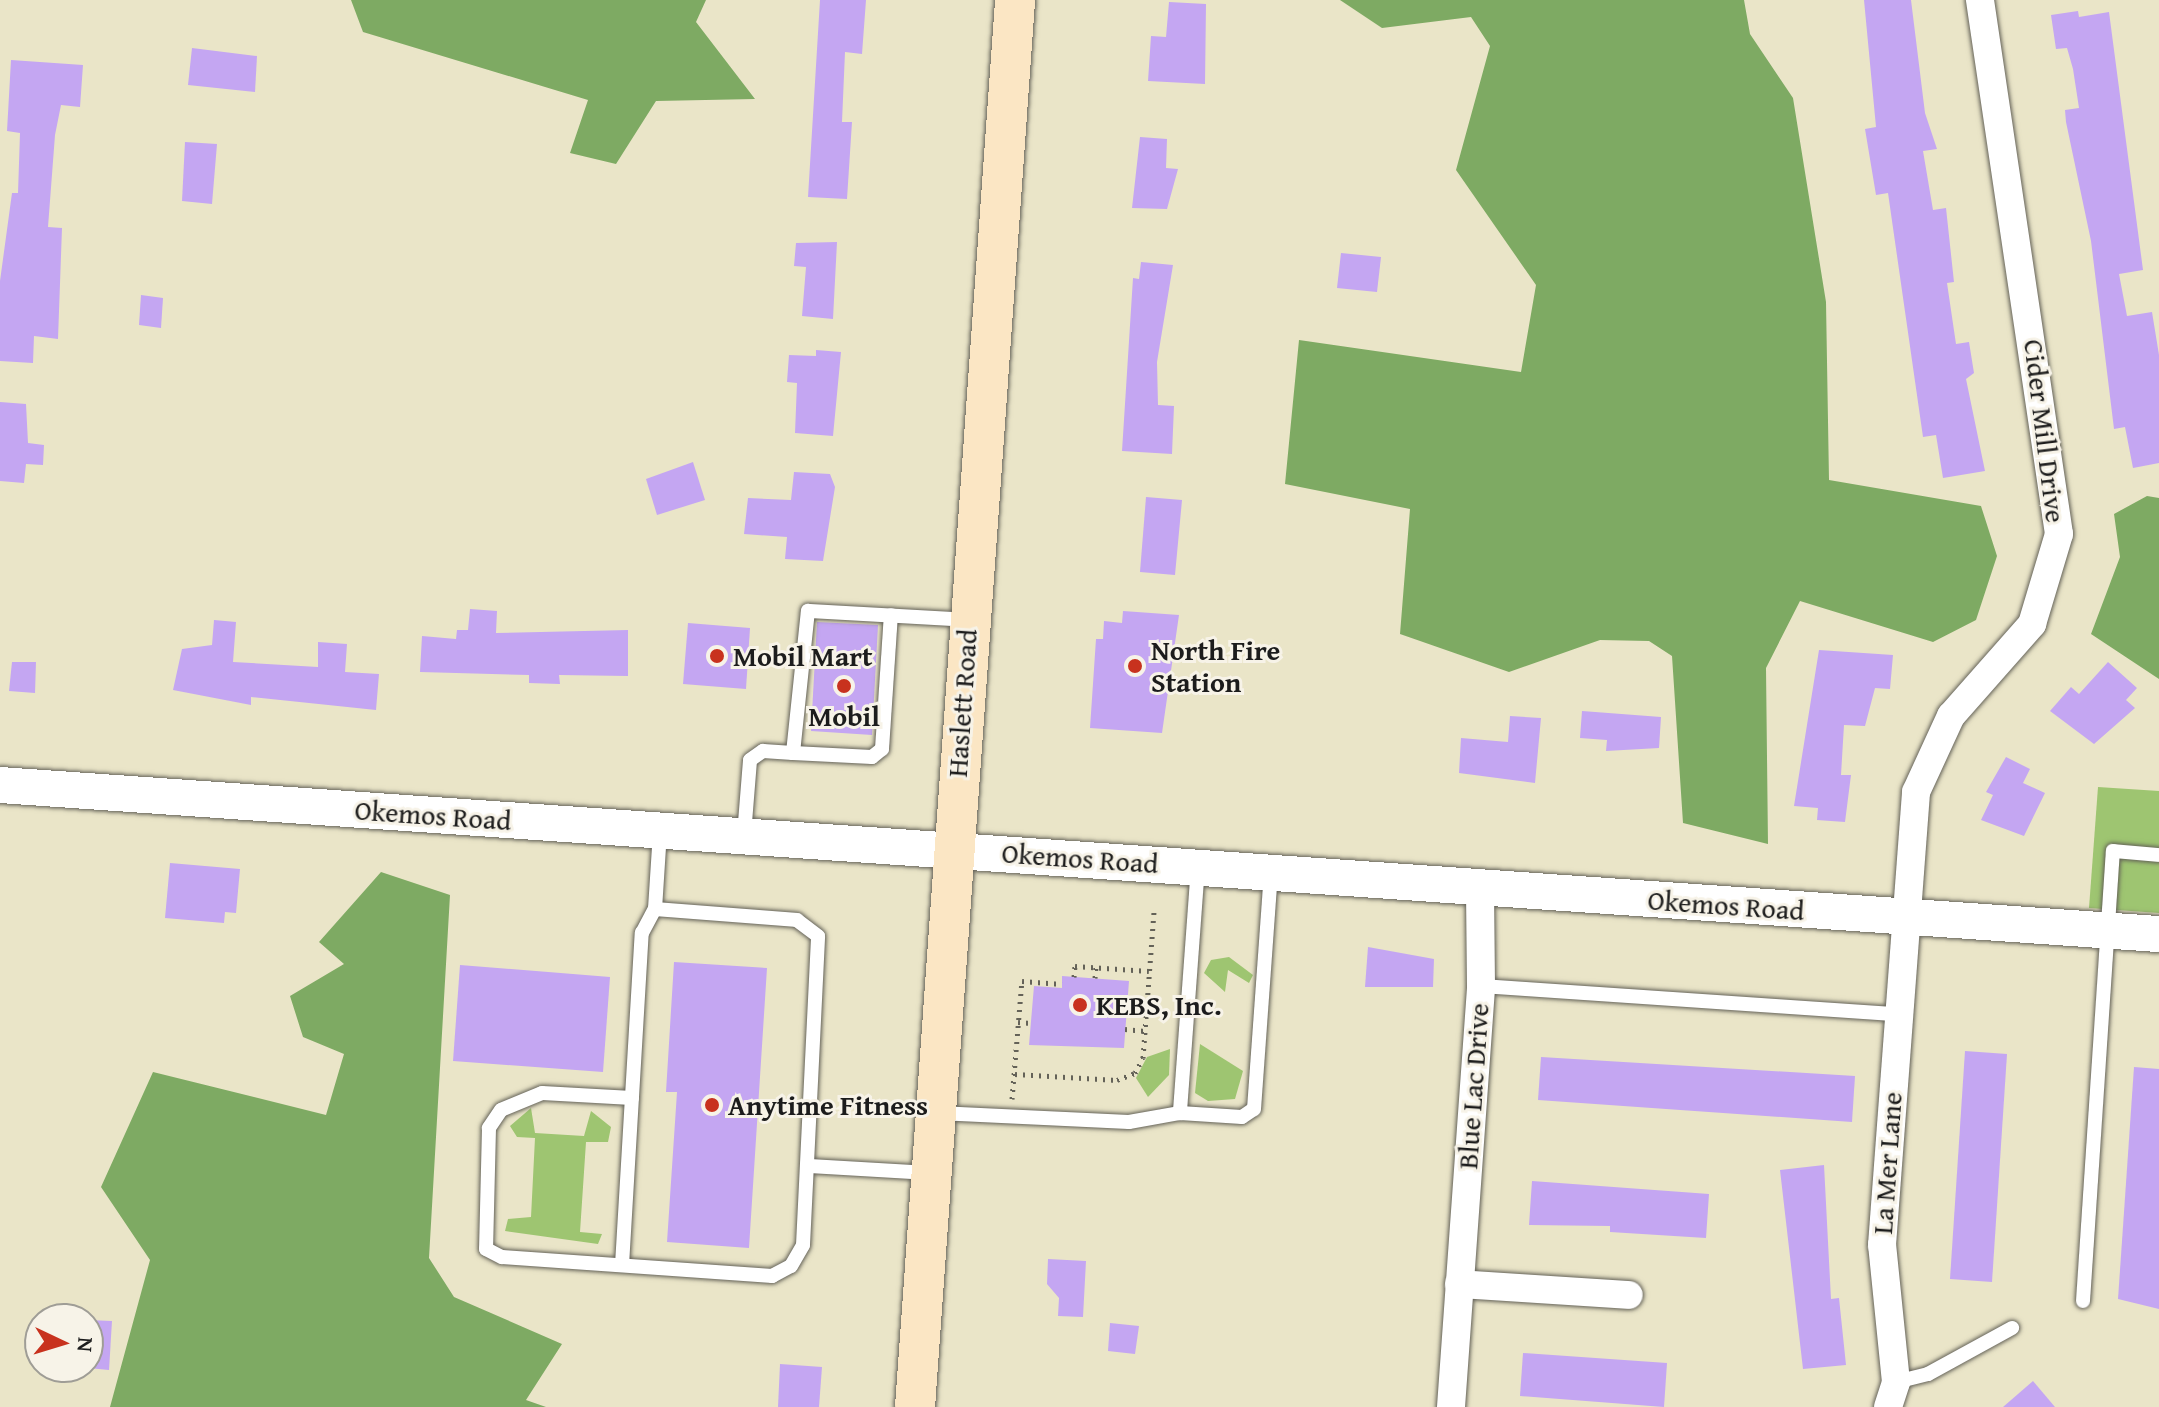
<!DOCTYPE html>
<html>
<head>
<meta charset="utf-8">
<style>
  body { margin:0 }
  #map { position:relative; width:2159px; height:1407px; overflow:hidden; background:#eae5c8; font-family:"Gentium Book Plus",serif }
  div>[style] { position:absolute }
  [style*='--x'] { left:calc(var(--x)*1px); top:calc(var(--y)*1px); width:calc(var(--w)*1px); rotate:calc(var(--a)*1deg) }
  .green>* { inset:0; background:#9ec571 }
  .forest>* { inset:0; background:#7eaa63 }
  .building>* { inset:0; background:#c4a6f2 }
  .path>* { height:5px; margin-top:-2.5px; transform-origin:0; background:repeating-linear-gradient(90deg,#646258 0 2px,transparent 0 8px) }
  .roads { filter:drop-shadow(0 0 2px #646258) drop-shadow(0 0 2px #646258) }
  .service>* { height:14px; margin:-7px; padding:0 7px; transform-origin:7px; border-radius:7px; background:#fff }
  .minor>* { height:28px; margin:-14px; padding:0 14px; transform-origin:14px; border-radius:14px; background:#fff }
  .tertiary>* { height:36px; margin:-18px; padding:0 18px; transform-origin:18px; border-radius:18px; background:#fff }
  .secondary>* { height:40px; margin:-20px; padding:0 20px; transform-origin:20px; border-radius:20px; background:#fbe6c4 }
  .dots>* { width:22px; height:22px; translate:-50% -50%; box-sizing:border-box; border:4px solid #f7f3e8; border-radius:50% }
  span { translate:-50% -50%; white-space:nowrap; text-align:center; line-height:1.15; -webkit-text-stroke:6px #f7f3e8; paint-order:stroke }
  .street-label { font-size:28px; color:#1c1c1c }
  .poi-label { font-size:28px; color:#1c1c1c; font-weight:700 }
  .left { translate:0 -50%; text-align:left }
  .north { position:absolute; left:24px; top:1303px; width:80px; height:80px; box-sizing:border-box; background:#f7f3e8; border:2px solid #9f9d96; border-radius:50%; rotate:94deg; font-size:22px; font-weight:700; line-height:32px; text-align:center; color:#1c1c1c }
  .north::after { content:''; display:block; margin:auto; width:28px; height:36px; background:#c8321e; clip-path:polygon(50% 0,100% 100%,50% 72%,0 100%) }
</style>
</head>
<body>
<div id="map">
  <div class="green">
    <div style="clip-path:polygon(2098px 787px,2159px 791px,2159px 913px,2089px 908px)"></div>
    <div style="clip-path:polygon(1229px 957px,1253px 975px,1249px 983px,1228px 970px,1225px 992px,1204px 973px,1211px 960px)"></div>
    <div style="clip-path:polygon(1200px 1044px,1243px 1071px,1235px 1099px,1208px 1101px,1195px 1093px)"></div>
    <div style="clip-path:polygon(1170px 1049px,1169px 1075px,1148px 1097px,1136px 1078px,1147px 1057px)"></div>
    <div style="clip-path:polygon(531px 1108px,535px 1133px,584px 1136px,591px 1111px,611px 1127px,608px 1142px,586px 1142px,580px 1232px,602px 1234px,598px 1244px,505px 1231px,508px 1219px,531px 1217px,535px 1138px,517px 1137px,510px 1126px)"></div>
  </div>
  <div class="forest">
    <div style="clip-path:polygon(351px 0,706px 0,696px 22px,755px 99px,656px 101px,616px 164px,570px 153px,588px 100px,363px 32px)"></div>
    <div style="clip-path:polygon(1340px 0,1744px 0,1750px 34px,1793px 98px,1826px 302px,1829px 480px,1981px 506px,1997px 556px,1976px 620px,1933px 642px,1800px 601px,1766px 668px,1768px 844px,1683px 823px,1672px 656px,1649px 641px,1600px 640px,1509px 672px,1400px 634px,1410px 509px,1285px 484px,1299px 340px,1521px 372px,1536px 285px,1456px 170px,1490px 46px,1471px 17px,1382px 28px)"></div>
    <div style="clip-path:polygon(2147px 496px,2159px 498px,2159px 679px,2091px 634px,2120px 557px,2114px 514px)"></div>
    <div style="clip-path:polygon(381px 872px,450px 895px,429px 1258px,454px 1297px,562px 1344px,526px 1400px,546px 1407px,110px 1407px,150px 1260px,101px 1187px,153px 1072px,326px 1115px,344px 1054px,303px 1037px,290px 996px,344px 964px,319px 942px)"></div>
  </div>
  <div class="building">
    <div style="clip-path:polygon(820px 0,866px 0,862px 54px,845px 52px,842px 122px,852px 122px,847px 199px,808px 197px)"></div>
    <div style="clip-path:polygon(1864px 0,1911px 0,1925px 113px,1937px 149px,1923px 151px,1933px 210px,1946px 208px,1954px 282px,1947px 283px,1956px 344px,1969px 342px,1974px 373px,1966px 379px,1985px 471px,1943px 478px,1936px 435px,1923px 437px,1888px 193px,1876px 195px,1865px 129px,1876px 127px)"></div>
    <div style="clip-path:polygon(1169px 2px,1206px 4px,1205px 84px,1148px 81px,1151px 36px,1166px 37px)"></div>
    <div style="clip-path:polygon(2078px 11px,2079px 17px,2109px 12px,2143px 270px,2119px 274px,2127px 316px,2152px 312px,2159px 355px,2159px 463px,2133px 468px,2125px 427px,2114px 429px,2091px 241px,2066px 122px,2065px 110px,2079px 108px,2073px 69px,2067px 48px,2056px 49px,2051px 15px)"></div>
    <div style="clip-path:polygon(192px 48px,257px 56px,255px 92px,188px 85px)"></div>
    <div style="clip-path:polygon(11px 60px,83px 65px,80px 107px,61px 105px,55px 135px,48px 227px,62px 228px,58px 339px,34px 336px,33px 363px,0 361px,0 281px,12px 193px,18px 193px,20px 133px,7px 131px)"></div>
    <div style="clip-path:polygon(1140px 137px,1167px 139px,1166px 168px,1178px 169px,1167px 209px,1132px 208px)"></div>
    <div style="clip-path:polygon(185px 142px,217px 144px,212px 204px,182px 201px)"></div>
    <div style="clip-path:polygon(837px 242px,833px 319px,802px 316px,806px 267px,794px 266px,796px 243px)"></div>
    <div style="clip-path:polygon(1341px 253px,1381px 257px,1377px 292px,1337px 288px)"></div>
    <div style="clip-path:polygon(1141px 262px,1173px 265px,1157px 362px,1158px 405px,1174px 406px,1172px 454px,1122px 451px,1133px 278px,1139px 279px)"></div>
    <div style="clip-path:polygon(141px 295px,163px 298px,161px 328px,139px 325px)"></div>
    <div style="clip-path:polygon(816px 350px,841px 352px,833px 436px,795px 433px,797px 383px,787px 382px,789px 355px,816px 356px)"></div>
    <div style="clip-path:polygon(0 402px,26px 404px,28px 443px,44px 445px,43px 465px,26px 464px,24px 483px,0 481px)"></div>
    <div style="clip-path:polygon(693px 462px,705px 500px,657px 515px,646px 479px)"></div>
    <div style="clip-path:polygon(794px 472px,830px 474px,835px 487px,823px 561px,785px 559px,787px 537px,744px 534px,748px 498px,791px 500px)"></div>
    <div style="clip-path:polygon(1146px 497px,1182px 500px,1175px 575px,1140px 572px)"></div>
    <div style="clip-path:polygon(470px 609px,497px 611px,496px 633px,628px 630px,628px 676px,559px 675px,560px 684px,529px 683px,529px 675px,420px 672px,422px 636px,456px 639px,457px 630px,468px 630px)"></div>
    <div style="clip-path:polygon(1123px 611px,1179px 615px,1162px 733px,1090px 728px,1096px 639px,1103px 639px,1104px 621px,1122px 623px)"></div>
    <div style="clip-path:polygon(214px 620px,236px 622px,233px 662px,318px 667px,318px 642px,347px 644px,345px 672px,379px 674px,376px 710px,251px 697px,251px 705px,173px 690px,182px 649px,212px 645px)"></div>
    <div style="clip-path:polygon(817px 622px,878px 625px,872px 735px,811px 731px)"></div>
    <div style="clip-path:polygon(688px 623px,750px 628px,746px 689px,683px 684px)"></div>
    <div style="clip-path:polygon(1819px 650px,1893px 655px,1890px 689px,1875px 688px,1865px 726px,1844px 725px,1841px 775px,1851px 775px,1845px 822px,1817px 820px,1818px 808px,1794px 806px)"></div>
    <div style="clip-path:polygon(12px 662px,36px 662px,35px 693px,9px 691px)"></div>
    <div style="clip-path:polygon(2108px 662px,2137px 688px,2126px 700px,2135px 708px,2094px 744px,2050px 711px,2071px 687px,2079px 694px)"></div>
    <div style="clip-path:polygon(1582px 711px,1661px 717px,1659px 748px,1606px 751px,1607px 740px,1580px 738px)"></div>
    <div style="clip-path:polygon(1510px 716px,1541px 718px,1535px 783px,1459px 773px,1461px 738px,1508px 742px)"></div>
    <div style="clip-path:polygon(2006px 757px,2030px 769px,2023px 783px,2045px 793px,2024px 836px,1981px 820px,1993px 795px,1986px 792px)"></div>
    <div style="clip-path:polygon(170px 863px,240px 869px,236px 913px,225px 912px,224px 923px,165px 918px)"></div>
    <div style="clip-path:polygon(1368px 947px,1434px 959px,1433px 987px,1365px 987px)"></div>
    <div style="clip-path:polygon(674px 962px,767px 968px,749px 1248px,667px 1242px,677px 1092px,666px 1092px)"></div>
    <div style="clip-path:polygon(460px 965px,610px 977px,603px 1072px,453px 1061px)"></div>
    <div style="clip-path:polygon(1062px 976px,1129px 981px,1124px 1048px,1029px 1045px,1034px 986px,1062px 988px)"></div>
    <div style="clip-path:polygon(1965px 1051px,2007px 1054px,1992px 1282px,1950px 1279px)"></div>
    <div style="clip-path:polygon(1541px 1057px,1855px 1076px,1852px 1122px,1538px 1100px)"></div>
    <div style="clip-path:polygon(2134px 1067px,2159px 1069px,2159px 1309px,2118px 1299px)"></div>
    <div style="clip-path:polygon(1824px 1165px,1831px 1299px,1839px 1298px,1846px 1365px,1803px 1369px,1780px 1170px)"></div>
    <div style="clip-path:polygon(1532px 1181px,1709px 1194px,1706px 1238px,1610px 1232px,1610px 1226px,1529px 1225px)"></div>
    <div style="clip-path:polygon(1048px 1259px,1086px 1261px,1083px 1317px,1058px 1316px,1059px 1298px,1047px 1284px)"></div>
    <div style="clip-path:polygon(88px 1320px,112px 1321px,109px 1370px,88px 1368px)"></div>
    <div style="clip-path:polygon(1110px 1323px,1139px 1326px,1135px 1354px,1108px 1351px)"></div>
    <div style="clip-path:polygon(1523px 1353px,1667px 1363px,1664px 1407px,1520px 1396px)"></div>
    <div style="clip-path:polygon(780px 1364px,822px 1367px,819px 1407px,778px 1407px)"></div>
    <div style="clip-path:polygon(2033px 1381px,2055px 1407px,2003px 1407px)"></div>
  </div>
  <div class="path">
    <div style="--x:1074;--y:977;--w:11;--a:-85"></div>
    <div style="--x:1075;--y:966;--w:74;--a:3.9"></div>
    <div style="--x:1095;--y:978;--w:11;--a:-85"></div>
    <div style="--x:1018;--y:1022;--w:13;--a:4"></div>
    <div style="--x:1125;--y:1029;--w:20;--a:6"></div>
    <div style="--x:1015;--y:1074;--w:102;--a:3.4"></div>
    <div style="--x:1117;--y:1080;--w:19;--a:-21"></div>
    <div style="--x:1135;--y:1073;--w:17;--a:-62"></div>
    <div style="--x:1143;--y:1058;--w:148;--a:-85.7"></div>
    <div style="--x:1012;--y:1099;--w:118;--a:-85.2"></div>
    <div style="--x:1022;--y:981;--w:40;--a:4.3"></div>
  </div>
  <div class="roads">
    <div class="service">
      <div style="--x:793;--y:753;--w:79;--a:2.9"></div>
      <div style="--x:872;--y:757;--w:13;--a:-39"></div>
      <div style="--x:882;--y:749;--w:134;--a:-86.2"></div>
      <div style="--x:744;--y:835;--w:75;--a:-85.4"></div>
      <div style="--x:750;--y:760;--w:16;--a:-35"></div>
      <div style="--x:763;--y:751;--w:30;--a:4"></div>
      <div style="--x:793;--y:753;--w:143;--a:-84"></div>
      <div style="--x:808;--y:611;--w:160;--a:3.2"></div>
      <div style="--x:1198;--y:866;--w:248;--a:94.2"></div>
      <div style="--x:1180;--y:1113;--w:62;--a:3.7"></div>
      <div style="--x:1242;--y:1117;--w:14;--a:-34"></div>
      <div style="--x:1254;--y:1109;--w:236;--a:-85.9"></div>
      <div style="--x:1481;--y:986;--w:417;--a:3.9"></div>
      <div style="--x:632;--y:1098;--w:90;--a:-176.8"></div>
      <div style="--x:542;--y:1093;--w:44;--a:157.5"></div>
      <div style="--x:501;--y:1110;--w:22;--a:124"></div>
      <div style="--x:489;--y:1128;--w:121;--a:91.4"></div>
      <div style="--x:486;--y:1249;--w:18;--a:27"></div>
      <div style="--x:502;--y:1257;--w:271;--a:4"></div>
      <div style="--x:772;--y:1276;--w:21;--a:-28"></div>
      <div style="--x:791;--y:1266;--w:24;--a:-60"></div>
      <div style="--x:803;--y:1245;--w:309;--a:-87.2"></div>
      <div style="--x:818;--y:936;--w:26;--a:-143"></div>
      <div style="--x:797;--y:920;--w:142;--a:-175.6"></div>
      <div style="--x:938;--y:1113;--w:191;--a:2.7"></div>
      <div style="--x:1129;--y:1122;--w:52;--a:-10"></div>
      <div style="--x:808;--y:1166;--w:123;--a:3.3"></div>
      <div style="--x:622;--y:1265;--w:333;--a:-86.6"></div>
      <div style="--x:642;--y:933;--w:27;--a:-62"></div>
      <div style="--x:655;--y:909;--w:78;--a:-86.3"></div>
      <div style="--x:2083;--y:1301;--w:451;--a:-86.2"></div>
      <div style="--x:2113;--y:851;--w:46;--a:5"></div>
      <div style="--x:1896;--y:1382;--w:33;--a:-14"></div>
      <div style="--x:1928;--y:1374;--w:96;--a:-28.7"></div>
    </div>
    <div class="minor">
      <div style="--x:1459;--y:1284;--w:170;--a:3.7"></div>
      <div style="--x:1451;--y:1407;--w:422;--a:-85.9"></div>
      <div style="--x:1481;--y:986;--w:97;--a:-90.6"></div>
      <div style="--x:1888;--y:1407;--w:26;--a:-72"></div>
      <div style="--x:1896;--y:1382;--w:138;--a:-95.8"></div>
      <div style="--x:1882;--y:1245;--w:454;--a:-85.7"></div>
      <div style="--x:1916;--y:792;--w:84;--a:-65.3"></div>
      <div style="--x:1951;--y:716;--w:123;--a:-48.6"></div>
      <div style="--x:2032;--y:624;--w:94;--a:-73.3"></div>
      <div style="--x:2059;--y:534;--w:540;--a:-98.42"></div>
    </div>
    <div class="tertiary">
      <div style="--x:0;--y:785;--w:2164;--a:3.95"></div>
    </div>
    <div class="secondary">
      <div style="--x:915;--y:1407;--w:1411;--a:-85.93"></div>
    </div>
  </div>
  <div class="dots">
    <div style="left:717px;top:656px;background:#c8321e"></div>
    <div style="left:1135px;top:666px;background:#c8321e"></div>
    <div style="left:844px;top:686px;background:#c8321e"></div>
    <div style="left:1080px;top:1005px;background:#c8321e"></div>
    <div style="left:712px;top:1105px;background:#c8321e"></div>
  </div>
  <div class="street-label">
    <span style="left:2045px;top:431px;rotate:83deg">Cider Mill Drive</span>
    <span style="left:962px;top:703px;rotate:-86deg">Haslett Road</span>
    <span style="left:433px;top:815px;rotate:4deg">Okemos Road</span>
    <span style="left:1080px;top:858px;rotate:4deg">Okemos Road</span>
    <span style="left:1726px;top:905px;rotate:4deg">Okemos Road</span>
    <span style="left:1473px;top:1086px;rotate:-86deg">Blue Lac Drive</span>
    <span style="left:1887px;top:1163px;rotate:-86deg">La Mer Lane</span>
  </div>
  <div class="poi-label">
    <span class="left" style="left:1151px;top:666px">North Fire<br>Station</span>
    <span class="left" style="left:733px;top:656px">Mobil Mart</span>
    <span style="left:844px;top:716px">Mobil</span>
    <span class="left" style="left:1096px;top:1005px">KEBS, Inc.</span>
    <span class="left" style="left:728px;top:1105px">Anytime Fitness</span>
  </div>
  <div class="north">N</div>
</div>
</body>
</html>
